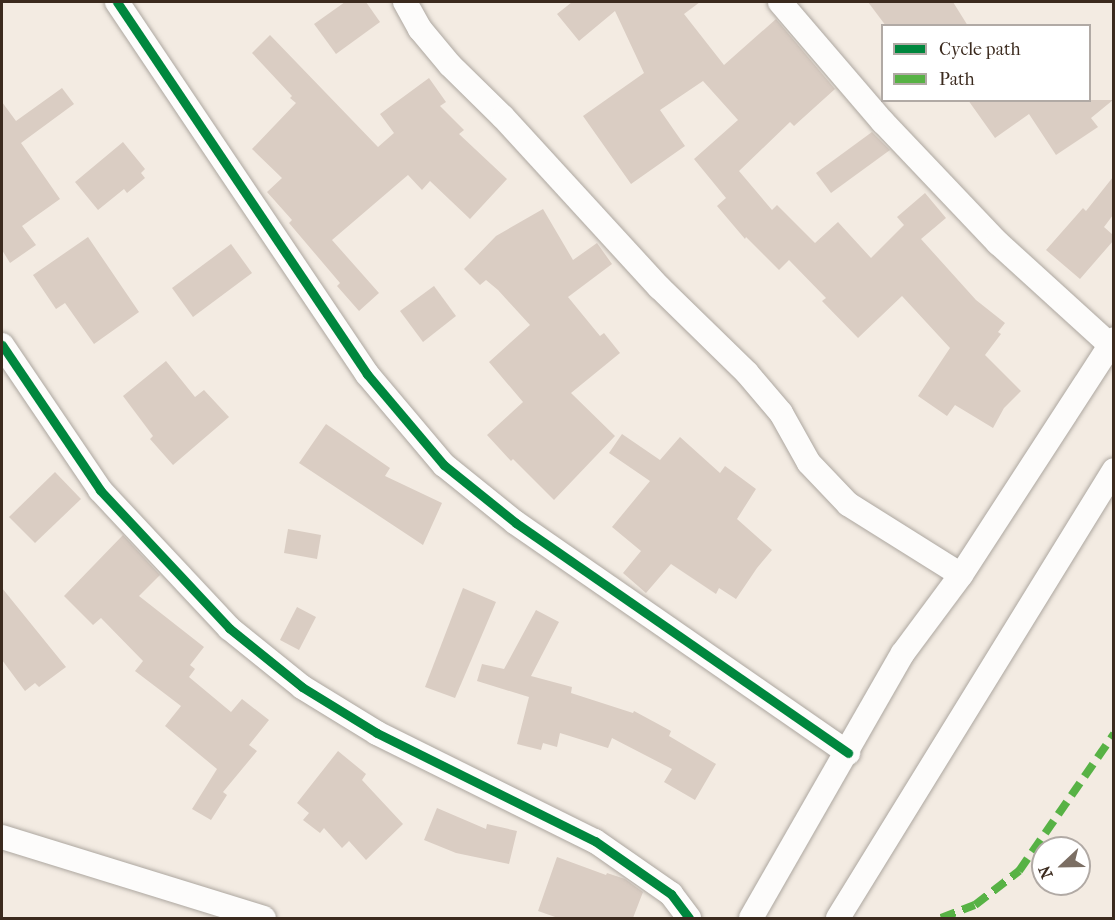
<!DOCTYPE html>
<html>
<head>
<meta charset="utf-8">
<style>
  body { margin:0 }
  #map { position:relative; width:1115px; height:920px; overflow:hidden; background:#f3ebe2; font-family:"IM FELL French Canon",serif }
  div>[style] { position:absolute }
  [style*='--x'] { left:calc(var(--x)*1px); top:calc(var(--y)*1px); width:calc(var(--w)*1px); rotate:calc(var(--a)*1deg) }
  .building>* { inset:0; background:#dacdc3 }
  .roads { filter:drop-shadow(0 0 2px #ada7a0) drop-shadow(0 0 2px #ada7a0) }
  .street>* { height:24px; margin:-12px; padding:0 12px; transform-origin:12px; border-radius:12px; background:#fdfcfb }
  .quiet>* { height:8px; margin-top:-4px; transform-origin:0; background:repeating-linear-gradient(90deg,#57b245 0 15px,transparent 0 23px) }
  .cycleway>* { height:9px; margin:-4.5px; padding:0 4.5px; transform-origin:4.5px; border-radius:4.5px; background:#00873e }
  span { translate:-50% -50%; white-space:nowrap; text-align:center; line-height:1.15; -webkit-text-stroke:4.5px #fff; paint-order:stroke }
  .frame { position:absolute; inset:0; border:3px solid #3b2a1e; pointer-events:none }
  .legend { position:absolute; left:881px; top:24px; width:210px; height:78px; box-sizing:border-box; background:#fff; border:2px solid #b1aaa5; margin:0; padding:8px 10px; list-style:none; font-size:18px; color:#3b2a1e }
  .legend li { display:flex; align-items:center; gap:12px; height:30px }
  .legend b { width:30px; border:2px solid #b1aaa5 }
  .north { position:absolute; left:1031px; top:836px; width:60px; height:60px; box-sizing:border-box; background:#fff; border:2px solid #b1aaa5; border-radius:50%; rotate:248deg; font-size:16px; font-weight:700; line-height:24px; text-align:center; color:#3b2a1e }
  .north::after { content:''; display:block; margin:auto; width:21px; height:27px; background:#7b6e63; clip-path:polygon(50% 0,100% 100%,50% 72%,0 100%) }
</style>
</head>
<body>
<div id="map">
  <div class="building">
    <div style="clip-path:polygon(345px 2px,366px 2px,380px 22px,336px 54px,314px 24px)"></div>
    <div style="clip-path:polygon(572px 2px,700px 2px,684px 14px,724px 65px,776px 19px,835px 89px,794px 126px,790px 122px,739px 171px,772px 210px,777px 205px,815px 243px,838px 222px,871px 258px,904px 225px,897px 217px,925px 193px,946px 218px,921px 239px,976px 300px,1005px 323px,998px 332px,1001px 334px,985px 355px,1021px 391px,1004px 408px,993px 428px,955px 405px,947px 416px,918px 396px,950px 348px,902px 296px,858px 338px,822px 301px,826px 298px,789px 260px,779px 270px,746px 237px,745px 239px,717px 206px,726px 198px,694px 159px,738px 120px,703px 81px,660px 110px,685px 146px,631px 184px,583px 116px,644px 73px,615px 11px,579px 41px,557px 14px)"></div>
    <div style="clip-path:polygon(868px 2px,953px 2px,968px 26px,886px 26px)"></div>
    <div style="clip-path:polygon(270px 35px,378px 147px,394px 133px,380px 114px,429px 78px,446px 102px,440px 106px,464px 130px,459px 134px,507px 179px,470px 219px,430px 181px,422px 190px,408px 175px,332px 240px,379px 293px,359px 311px,337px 286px,340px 283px,289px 223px,292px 220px,267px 192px,282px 178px,252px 149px,296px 103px,290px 98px,292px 96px,252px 53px)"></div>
    <div style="clip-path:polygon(62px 88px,74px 104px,21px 143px,60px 199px,22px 226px,36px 245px,10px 263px,2px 250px,2px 102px,16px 121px)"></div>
    <div style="clip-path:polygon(968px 100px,1113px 100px,1091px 118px,1098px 127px,1056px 155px,1029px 114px,995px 138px)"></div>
    <div style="clip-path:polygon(872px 132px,890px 150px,831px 193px,816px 173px)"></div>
    <div style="clip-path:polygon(123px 142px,145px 169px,141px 173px,145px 178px,127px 193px,124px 189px,98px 210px,75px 182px)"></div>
    <div style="clip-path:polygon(1113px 177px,1113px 215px,1104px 227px,1113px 235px,1113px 241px,1080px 279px,1046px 250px,1083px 208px,1086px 211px)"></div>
    <div style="clip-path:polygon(543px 209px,573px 260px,597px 243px,612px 264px,568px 297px,600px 336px,604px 333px,620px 353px,571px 393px,615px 436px,554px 500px,513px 459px,511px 461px,487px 435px,523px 402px,489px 362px,530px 325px,498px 290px,486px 280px,480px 285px,464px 269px,496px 236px)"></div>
    <div style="clip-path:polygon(88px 237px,139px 312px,94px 344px,65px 303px,56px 309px,33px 275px)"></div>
    <div style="clip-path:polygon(231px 244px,252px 273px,193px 317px,172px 288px)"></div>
    <div style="clip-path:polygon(434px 286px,456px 316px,423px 342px,400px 311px)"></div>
    <div style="clip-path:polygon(166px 361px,195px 397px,204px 390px,229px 417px,173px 465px,150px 439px,153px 436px,123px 396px)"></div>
    <div style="clip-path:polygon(326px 424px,390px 468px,385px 476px,442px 503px,423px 545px,299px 463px)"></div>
    <div style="clip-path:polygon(622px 434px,660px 460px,680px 437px,720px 473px,725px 466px,756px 489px,737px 519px,772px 550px,757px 568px,736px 599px,719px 588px,716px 594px,671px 564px,646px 593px,623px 573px,641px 551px,612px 527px,650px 481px,609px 453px)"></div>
    <div style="clip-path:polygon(55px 472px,81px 499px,35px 543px,9px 517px)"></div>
    <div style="clip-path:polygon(288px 529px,321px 535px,317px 559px,284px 553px)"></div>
    <div style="clip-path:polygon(123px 535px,160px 575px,139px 596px,204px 647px,190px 665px,195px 669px,189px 677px,231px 712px,242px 699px,269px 720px,249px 745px,257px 751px,223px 792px,227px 795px,211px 820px,192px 809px,217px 769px,165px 726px,181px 706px,135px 671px,143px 661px,101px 618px,93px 625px,64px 596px)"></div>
    <div style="clip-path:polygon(2px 588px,66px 667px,39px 687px,35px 683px,25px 691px,2px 660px)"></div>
    <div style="clip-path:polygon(463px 588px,496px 602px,455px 698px,425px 687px)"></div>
    <div style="clip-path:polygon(297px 607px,316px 617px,299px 650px,280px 640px)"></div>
    <div style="clip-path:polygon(536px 610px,559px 622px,531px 676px,572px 687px,571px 693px,633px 713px,634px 711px,671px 731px,669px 736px,716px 764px,695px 800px,664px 782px,672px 769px,612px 738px,608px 748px,560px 733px,557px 747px,543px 743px,541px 750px,517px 744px,529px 697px,477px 681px,482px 664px,504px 669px)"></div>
    <div style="clip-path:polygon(338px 751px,366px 774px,362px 780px,403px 824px,366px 860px,349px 841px,342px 848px,324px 828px,320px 833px,303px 820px,309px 813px,297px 803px)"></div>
    <div style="clip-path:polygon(437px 808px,486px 829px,487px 824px,517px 831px,509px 864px,456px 853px,424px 840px)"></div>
    <div style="clip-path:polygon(557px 857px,606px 875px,607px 873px,625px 879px,643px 892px,633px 918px,558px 918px,538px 911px)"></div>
  </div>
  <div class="roads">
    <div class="street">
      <div style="--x:117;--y:2;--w:448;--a:56.1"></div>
      <div style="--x:367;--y:374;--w:119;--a:49.8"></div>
      <div style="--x:444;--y:465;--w:92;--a:38.9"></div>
      <div style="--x:516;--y:523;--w:404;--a:34.7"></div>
      <div style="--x:405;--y:2;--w:31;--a:61"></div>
      <div style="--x:420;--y:29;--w:47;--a:50.2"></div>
      <div style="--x:450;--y:65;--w:74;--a:44.5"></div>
      <div style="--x:503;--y:117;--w:231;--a:47.5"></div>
      <div style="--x:659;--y:287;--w:123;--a:44.3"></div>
      <div style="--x:747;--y:373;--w:52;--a:49.6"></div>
      <div style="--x:781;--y:413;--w:57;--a:60.8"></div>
      <div style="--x:809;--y:463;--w:57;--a:46.4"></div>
      <div style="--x:848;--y:504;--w:133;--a:32.1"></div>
      <div style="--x:780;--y:2;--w:158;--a:49.4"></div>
      <div style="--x:883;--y:122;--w:167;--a:46.5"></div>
      <div style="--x:998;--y:243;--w:151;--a:42.3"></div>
      <div style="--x:2;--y:345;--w:175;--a:55.9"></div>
      <div style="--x:100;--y:490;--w:189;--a:46.9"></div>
      <div style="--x:229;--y:628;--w:94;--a:38.9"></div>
      <div style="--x:302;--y:687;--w:88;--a:31.5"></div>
      <div style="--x:377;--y:733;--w:243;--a:26.4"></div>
      <div style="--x:595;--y:841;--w:93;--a:34.9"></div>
      <div style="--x:671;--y:894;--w:30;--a:53"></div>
      <div style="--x:2;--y:837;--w:274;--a:17.2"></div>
      <div style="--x:751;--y:918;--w:305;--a:-60.2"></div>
      <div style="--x:903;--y:653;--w:97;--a:-53.4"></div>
      <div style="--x:961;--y:575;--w:281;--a:-57"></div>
      <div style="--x:838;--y:918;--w:526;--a:-58.36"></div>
    </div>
  </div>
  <div class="quiet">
    <div style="--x:941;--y:918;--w:36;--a:-21"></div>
    <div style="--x:975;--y:905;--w:56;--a:-37.7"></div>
    <div style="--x:1019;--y:871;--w:167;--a:-55.3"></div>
  </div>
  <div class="cycleway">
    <div style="--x:117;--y:2;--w:448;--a:56.1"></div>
    <div style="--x:367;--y:374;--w:119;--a:49.8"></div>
    <div style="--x:444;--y:465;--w:92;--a:38.9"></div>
    <div style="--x:516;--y:523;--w:404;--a:34.7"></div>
    <div style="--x:2;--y:345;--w:175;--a:55.9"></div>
    <div style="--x:100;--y:490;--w:189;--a:46.9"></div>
    <div style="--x:229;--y:628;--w:94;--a:38.9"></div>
    <div style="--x:302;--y:687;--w:88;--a:31.5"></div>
    <div style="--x:377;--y:733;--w:243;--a:26.4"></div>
    <div style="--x:595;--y:841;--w:93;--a:34.9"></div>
    <div style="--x:671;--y:894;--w:30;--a:53"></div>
  </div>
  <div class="frame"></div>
  <ul class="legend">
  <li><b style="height:8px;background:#00873e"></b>Cycle path</li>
  <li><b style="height:8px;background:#57b245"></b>Path</li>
  </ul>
  <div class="north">N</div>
</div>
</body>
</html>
